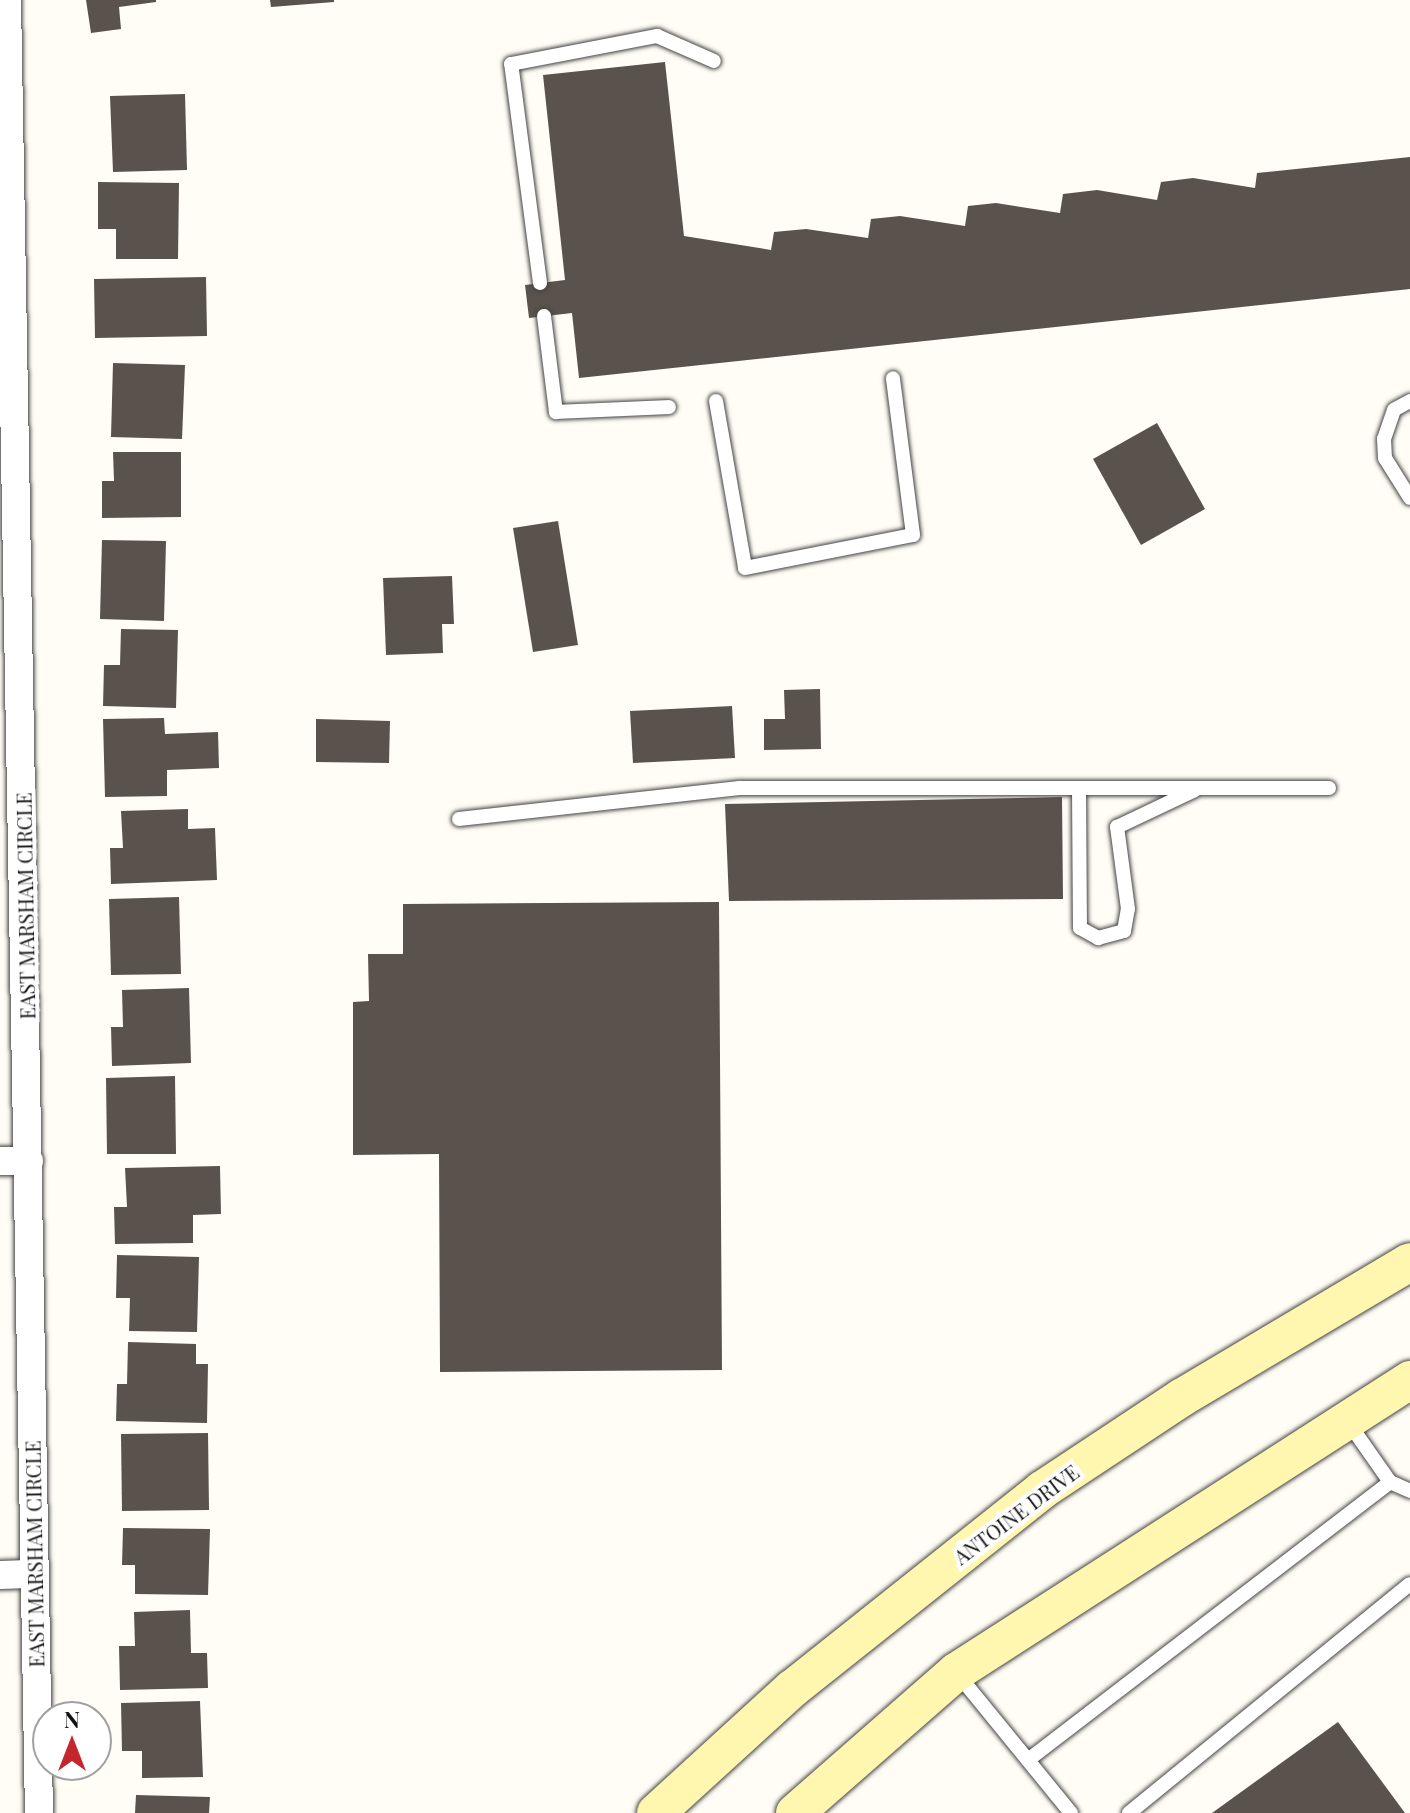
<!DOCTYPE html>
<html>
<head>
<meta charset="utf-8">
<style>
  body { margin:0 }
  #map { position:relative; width:1410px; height:1813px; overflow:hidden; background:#fffdf5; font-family:"Playfair Display",serif }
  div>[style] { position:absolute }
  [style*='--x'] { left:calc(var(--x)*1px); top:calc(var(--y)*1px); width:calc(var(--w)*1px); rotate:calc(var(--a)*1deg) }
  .building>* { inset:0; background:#5a524d }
  .roads { filter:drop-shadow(0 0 2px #444) drop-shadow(0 0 2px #444) }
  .service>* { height:14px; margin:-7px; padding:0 7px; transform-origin:7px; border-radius:7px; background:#fff }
  .minor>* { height:28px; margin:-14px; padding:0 14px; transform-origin:14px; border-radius:14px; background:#fff }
  .secondary>* { height:38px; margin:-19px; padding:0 19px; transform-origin:19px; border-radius:19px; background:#fff6b0 }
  span { translate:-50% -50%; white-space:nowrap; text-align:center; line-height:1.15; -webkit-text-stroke:8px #fff; paint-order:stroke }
  .street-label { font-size:20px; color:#111 }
  .north { position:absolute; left:32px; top:1701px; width:80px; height:80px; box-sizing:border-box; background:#fff; border:2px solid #a0a0a0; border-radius:50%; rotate:0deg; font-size:22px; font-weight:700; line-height:32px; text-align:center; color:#111 }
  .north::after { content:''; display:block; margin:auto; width:28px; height:36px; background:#c4262e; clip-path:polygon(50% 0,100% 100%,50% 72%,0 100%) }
</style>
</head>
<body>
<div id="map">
  <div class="building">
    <div style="clip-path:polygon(86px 0,156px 0,156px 2px,119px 7px,121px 29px,91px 33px)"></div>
    <div style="clip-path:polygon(270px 0,334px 0,334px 2px,271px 7px)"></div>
    <div style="clip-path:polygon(665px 62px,684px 236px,771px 250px,774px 232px,806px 229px,868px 238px,871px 219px,900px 216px,965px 226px,968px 206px,996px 203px,1060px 213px,1063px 194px,1097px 190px,1157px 200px,1161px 182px,1193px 178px,1255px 188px,1257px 173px,1410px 157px,1410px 289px,579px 378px,572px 313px,529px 318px,525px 285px,565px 280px,543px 75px)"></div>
    <div style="clip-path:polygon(185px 94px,187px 170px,113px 172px,110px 96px)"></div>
    <div style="clip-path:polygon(98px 182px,179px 183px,178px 259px,116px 259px,116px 229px,98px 229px)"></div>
    <div style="clip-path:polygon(206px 277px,207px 336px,95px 338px,94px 279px)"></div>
    <div style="clip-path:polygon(113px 363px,185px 365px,182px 439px,111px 437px)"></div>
    <div style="clip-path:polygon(1157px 423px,1205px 509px,1141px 545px,1093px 459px)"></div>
    <div style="clip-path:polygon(113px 452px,181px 452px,181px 517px,102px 518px,102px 481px,114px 481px)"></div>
    <div style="clip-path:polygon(558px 521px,578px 645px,533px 652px,513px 528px)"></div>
    <div style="clip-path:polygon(102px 540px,166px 541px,164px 621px,100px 619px)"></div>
    <div style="clip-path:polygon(452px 576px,454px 624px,442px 624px,443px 653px,386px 655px,383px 578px)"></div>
    <div style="clip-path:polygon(121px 629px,178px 630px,176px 708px,103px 706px,104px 665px,120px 665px)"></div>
    <div style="clip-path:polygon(820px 689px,821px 749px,764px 750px,764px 719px,785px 719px,784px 690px)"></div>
    <div style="clip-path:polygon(732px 706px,735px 758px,633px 763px,630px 711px)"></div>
    <div style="clip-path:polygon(164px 718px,165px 734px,218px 732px,219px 768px,167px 770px,167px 796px,105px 797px,103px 719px)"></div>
    <div style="clip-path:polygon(316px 719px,390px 721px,389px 763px,316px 762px)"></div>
    <div style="clip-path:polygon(1062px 797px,1063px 899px,729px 901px,725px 804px)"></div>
    <div style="clip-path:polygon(188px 809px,188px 829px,215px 828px,217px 880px,111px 884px,110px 848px,123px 848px,121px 811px)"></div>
    <div style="clip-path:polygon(179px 897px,181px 974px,111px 975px,109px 899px)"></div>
    <div style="clip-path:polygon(719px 902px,722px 1370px,440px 1372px,439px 1154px,353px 1155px,353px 1002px,369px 1001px,368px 954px,403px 954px,403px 904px)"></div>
    <div style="clip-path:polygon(189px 988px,191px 1063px,112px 1066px,111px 1027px,123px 1027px,122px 990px)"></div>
    <div style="clip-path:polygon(175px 1076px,176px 1154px,107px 1154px,106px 1078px)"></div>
    <div style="clip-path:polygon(220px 1166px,221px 1214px,193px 1215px,193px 1243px,115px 1244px,114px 1207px,127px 1207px,125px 1168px)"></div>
    <div style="clip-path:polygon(117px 1255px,199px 1257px,197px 1332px,129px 1331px,130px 1298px,116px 1298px)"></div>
    <div style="clip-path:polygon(128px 1342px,196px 1344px,196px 1364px,208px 1364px,207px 1423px,116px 1421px,117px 1384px,127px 1384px)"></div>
    <div style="clip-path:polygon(208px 1433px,209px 1510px,122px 1511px,121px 1434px)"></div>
    <div style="clip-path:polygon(123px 1528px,210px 1529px,208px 1595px,135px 1594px,135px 1565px,122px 1565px)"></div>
    <div style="clip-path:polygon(190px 1610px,191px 1653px,207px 1653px,208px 1688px,120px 1690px,119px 1646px,135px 1646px,134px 1612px)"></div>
    <div style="clip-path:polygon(200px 1701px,203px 1777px,142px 1778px,142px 1751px,122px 1751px,121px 1703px)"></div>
    <div style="clip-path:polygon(1338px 1722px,1405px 1813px,1212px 1813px)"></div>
    <div style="clip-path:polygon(136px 1795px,210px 1797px,209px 1813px,135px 1813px)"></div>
  </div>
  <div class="roads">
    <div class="service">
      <div style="--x:540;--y:283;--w:221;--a:-97.5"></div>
      <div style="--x:511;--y:64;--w:149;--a:-10.9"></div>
      <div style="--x:657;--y:36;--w:62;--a:23.7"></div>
      <div style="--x:544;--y:316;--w:97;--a:82.9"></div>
      <div style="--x:556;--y:412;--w:113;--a:-2.5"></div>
      <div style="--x:716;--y:401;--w:169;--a:80.1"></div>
      <div style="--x:745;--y:568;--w:171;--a:-11.1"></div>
      <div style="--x:913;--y:535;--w:158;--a:-97.3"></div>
      <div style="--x:1410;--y:401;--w:18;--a:151"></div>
      <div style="--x:1394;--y:410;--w:31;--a:109"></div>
      <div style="--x:1384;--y:439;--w:19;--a:87"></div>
      <div style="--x:1385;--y:458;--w:47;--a:58"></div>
      <div style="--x:1079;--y:788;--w:140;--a:89.6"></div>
      <div style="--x:1080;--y:928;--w:21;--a:29"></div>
      <div style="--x:1098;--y:938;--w:27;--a:-15"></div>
      <div style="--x:1124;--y:931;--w:22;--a:-80"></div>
      <div style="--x:1128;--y:909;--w:83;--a:-97.6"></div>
      <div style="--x:1117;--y:827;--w:86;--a:-25.4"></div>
      <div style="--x:459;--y:819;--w:282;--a:-6.3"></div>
      <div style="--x:739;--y:788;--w:590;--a:0"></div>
      <div style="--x:1348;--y:1422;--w:73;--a:55"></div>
      <div style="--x:1390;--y:1482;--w:22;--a:24"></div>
      <div style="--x:956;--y:1672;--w:182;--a:50.8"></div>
      <div style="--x:1028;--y:1760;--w:456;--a:-37.5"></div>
      <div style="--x:1129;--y:1813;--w:362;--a:-39.2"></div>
    </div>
    <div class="minor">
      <div style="--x:7;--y:0;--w:1813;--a:88.99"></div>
      <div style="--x:0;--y:1161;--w:29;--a:0"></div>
      <div style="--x:0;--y:1575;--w:33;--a:-2"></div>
    </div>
    <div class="secondary">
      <div style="--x:656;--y:1813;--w:184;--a:-42.4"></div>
      <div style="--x:792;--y:1689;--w:320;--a:-38.5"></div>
      <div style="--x:1042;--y:1490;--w:167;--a:-33.5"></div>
      <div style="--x:1181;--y:1398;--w:266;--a:-30.7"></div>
      <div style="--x:795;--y:1813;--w:214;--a:-41.2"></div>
      <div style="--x:956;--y:1672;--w:540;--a:-32.75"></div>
    </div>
  </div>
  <div class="street-label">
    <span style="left:25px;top:906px;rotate:-91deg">EAST MARSHAM CIRCLE</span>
    <span style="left:1016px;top:1514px;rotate:-37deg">ANTOINE DRIVE</span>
    <span style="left:34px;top:1554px;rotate:-91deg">EAST MARSHAM CIRCLE</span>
  </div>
  <div class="north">N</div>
</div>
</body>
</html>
